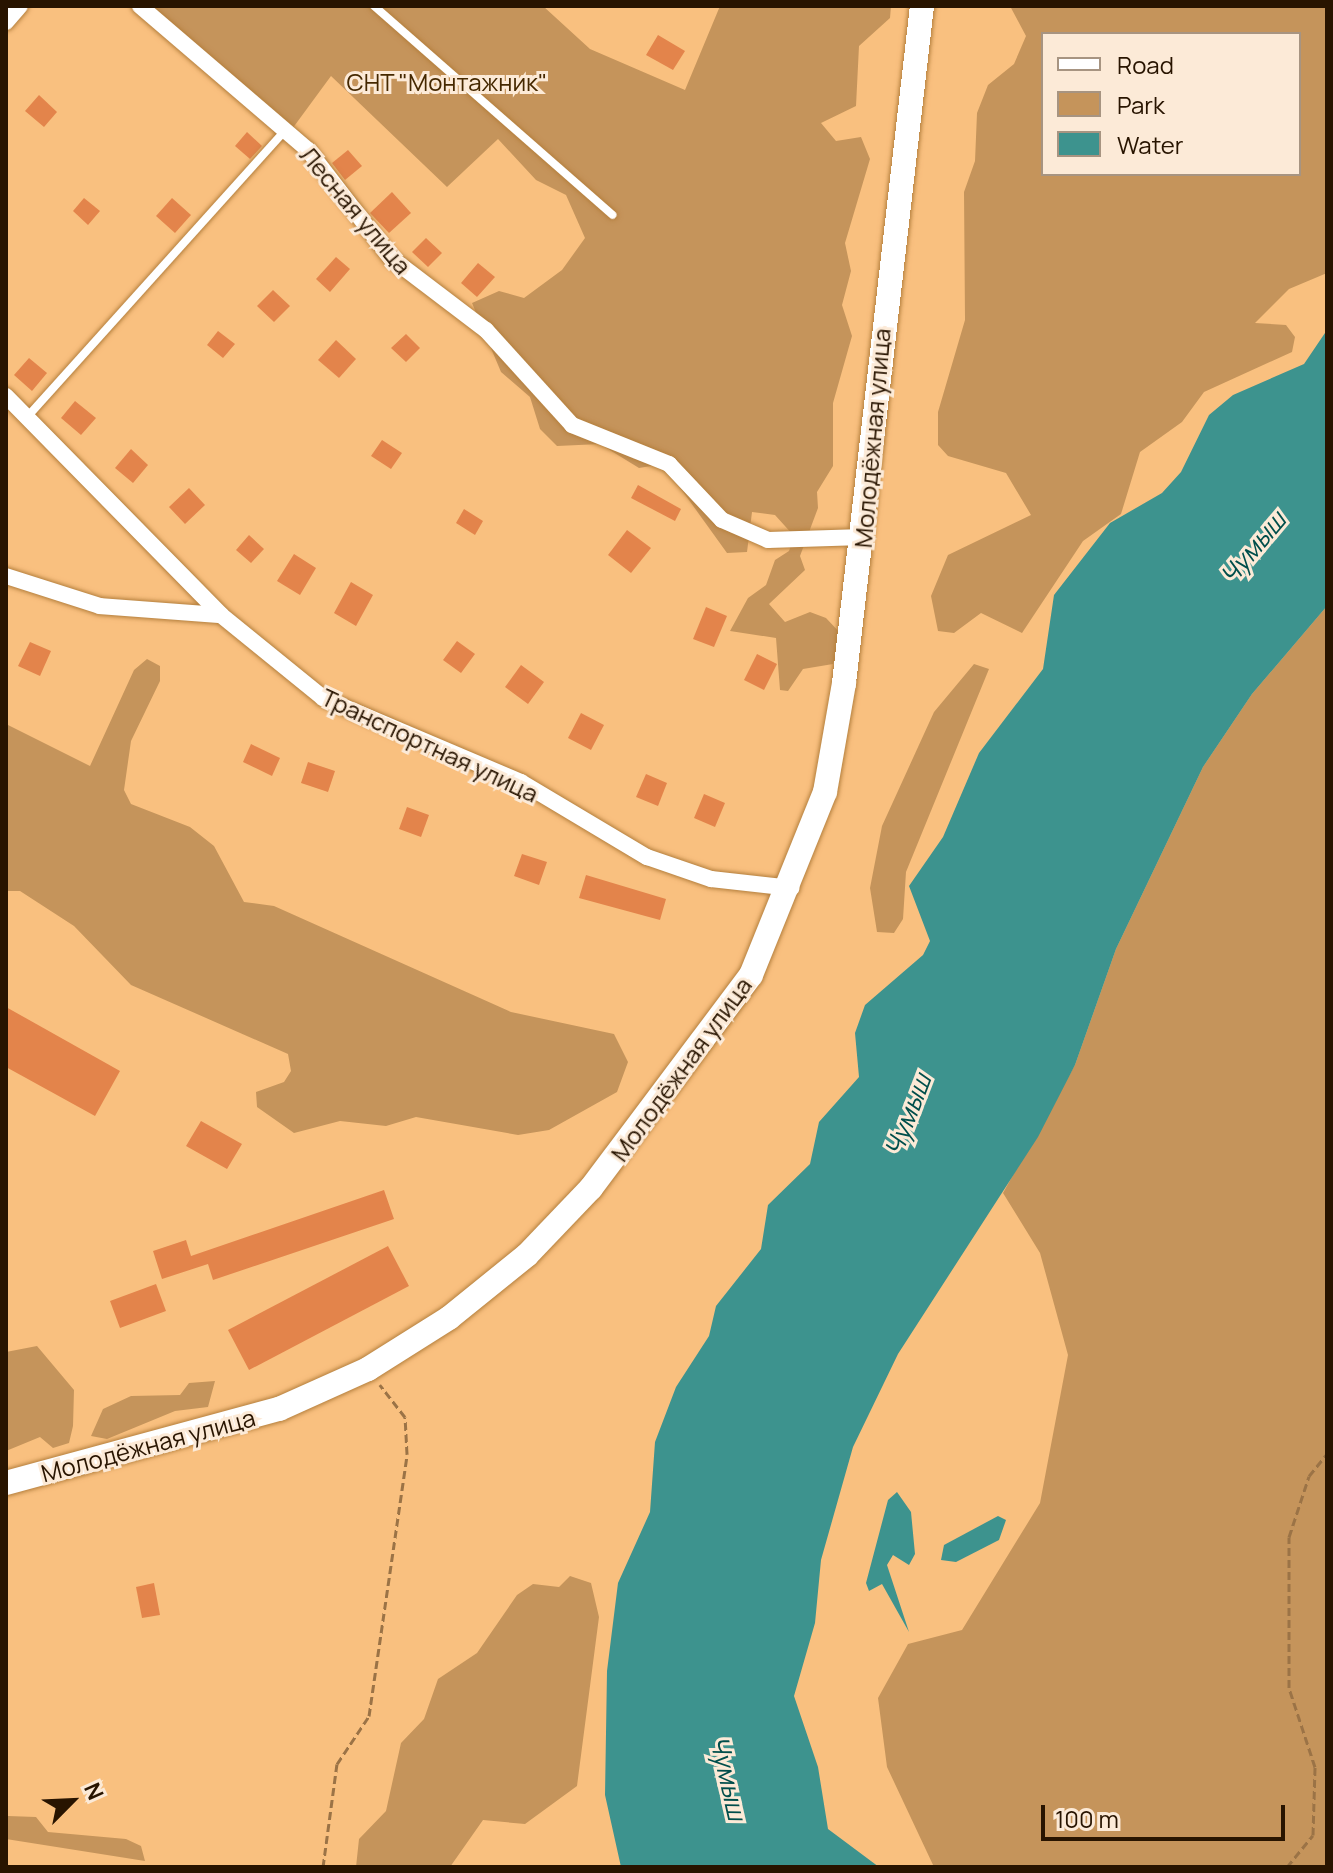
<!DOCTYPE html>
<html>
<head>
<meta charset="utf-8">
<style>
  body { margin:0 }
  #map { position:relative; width:1333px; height:1873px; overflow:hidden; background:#f9c07f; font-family:Manrope,sans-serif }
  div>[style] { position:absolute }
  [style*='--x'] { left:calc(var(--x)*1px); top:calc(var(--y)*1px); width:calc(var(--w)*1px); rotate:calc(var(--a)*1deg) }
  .green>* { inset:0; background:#c5945b }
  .water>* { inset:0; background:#3d938e }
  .building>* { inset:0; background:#e3844b }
  .path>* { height:3px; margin-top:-1.5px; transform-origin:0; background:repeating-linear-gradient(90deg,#9b7346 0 8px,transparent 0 12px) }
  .roads { filter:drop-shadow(0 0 2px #b47f3d) drop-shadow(0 0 2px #b47f3d) }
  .lane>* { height:8px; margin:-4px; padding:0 4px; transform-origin:4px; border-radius:4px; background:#fff }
  .street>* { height:16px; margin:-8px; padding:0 8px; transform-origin:8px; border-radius:8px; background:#fff }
  .secondary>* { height:24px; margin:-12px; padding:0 12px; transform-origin:12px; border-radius:12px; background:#fff }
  span { translate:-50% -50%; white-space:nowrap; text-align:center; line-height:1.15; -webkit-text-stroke:6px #fcead7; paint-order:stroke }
  .park-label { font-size:24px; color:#452800 }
  .street-label { font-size:24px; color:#281400 }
  .water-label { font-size:26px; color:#004e4b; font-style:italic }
  .frame { position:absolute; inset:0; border:8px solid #281400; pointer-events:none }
  .legend { position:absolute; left:1041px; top:32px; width:260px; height:144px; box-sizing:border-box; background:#fcead7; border:2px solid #a79481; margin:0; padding:10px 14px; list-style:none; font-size:24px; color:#281400 }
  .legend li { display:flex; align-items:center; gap:16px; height:40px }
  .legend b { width:40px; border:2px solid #a79481 }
  .north { position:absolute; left:32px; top:1761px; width:80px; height:80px; -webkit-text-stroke:6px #fcead7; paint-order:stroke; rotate:66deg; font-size:22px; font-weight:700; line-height:32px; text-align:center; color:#281400 }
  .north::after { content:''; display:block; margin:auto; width:28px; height:36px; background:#281400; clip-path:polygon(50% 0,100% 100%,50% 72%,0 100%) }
  .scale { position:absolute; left:1041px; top:1805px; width:244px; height:36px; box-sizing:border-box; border:4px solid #281400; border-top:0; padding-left:10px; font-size:24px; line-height:28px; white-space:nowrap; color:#281400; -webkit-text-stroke:6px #fcead7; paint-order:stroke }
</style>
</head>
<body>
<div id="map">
  <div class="green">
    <div style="clip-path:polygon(132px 6px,543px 6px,590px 49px,685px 90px,720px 6px,891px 6px,890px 18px,859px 46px,856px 106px,821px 123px,836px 141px,861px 137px,870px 159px,845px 243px,851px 271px,842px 305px,852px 336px,833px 403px,833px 466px,817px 492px,818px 508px,800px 556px,805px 570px,769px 604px,785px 622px,810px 612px,826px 618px,844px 637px,833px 664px,803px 669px,788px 691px,780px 690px,776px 638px,730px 631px,748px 598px,766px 585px,775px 560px,789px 551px,794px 536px,775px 515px,752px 512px,747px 552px,727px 553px,663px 464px,639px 468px,600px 444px,557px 446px,540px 429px,530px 397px,501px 372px,472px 303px,499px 291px,524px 298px,562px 270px,585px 238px,566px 195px,536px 180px,498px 139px,447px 187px,331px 76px,284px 140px)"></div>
    <div style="clip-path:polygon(evenodd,1010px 6px,1327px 6px,1327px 273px,1289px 289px,1255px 323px,1286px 325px,1295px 337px,1292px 352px,1204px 392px,1182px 422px,1140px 452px,1121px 514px,1083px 541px,1022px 633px,981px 613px,954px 633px,938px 631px,931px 596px,948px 555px,1031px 515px,1006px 473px,948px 456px,938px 445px,938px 412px,965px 320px,964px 192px,975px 161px,977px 113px,988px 85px,1014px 64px,1026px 36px,1010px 6px,1043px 34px,1299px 34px,1299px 174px,1043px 174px,1043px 34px)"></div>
    <div style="clip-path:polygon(1327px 606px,1327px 1867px,934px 1867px,887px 1767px,878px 1698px,908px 1644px,962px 1630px,1040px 1503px,1068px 1355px,1040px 1253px,1003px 1193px,1075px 1065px,1116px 949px,1203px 767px,1252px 694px)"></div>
    <div style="clip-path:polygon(147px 659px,160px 666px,160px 681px,131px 741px,124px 790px,131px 804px,190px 827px,214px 846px,244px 902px,274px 906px,511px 1012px,614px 1034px,628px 1062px,617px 1092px,549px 1130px,518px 1135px,416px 1117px,386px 1126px,340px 1121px,294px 1133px,257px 1107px,256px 1092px,284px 1082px,291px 1071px,288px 1054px,131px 985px,74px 926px,20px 891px,6px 891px,6px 724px,90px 766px,134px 670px)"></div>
    <div style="clip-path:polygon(974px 664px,989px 669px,906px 872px,903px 919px,894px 933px,877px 932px,870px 888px,882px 826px,934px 712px)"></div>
    <div style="clip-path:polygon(37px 1346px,74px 1390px,73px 1426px,69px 1443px,53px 1448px,40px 1437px,6px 1451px,6px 1352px)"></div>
    <div style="clip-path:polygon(215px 1381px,208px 1407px,175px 1411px,107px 1439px,91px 1436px,103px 1409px,131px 1396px,180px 1395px,189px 1383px)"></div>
    <div style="clip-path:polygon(570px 1576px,591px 1583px,599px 1617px,577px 1786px,525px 1824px,483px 1820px,450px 1867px,356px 1867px,359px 1839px,386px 1811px,401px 1743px,424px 1719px,438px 1679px,477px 1653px,517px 1595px,533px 1584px,559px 1587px)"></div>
    <div style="clip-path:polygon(8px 1816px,36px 1817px,48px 1832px,126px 1839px,141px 1846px,145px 1861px,6px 1839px)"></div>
  </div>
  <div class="water">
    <div style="clip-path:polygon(1327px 330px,1327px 606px,1252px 694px,1203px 767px,1116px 949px,1075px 1065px,1038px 1137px,898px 1354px,853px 1447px,821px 1560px,815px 1623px,794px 1696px,818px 1767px,828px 1829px,879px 1867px,621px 1867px,605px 1795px,607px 1671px,618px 1583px,650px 1512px,655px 1442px,676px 1387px,709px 1336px,716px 1306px,761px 1249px,768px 1205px,810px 1164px,819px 1122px,859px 1077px,855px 1033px,865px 1005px,923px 955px,930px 941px,909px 886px,943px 837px,979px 753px,1043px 669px,1054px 595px,1110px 523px,1162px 493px,1181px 472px,1209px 415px,1233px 395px,1304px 364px)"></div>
    <div style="clip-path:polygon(897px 1492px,911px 1512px,915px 1554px,909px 1565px,893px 1555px,887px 1565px,909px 1632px,882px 1584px,869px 1591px,866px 1583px,888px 1500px)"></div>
    <div style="clip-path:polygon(998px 1516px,1006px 1520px,999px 1540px,956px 1562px,941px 1560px,944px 1545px)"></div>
  </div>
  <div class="building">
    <div style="clip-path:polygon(658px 35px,685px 51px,673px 70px,646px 55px)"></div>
    <div style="clip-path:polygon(39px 95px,57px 112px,44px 127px,25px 111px)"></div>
    <div style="clip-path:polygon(247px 132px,262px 146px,250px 159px,235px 146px)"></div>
    <div style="clip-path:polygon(348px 150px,362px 166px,345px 180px,332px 163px)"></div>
    <div style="clip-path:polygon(392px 192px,411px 213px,389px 233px,370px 213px)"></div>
    <div style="clip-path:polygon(84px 198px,100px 211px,88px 225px,73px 211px)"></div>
    <div style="clip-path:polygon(172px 198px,191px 215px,175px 233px,156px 216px)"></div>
    <div style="clip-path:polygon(426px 238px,442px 253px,428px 267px,412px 252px)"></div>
    <div style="clip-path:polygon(336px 257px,350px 269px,330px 292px,316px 279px)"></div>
    <div style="clip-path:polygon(478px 263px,495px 277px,477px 297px,461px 283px)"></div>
    <div style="clip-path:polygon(273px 290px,290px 306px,274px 322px,257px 306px)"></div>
    <div style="clip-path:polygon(218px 331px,235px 344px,223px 358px,207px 345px)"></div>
    <div style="clip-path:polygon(406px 334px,420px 348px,406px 362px,391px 348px)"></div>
    <div style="clip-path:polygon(336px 340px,356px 359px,339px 378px,318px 360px)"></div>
    <div style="clip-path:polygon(29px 358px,47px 373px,32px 391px,14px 375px)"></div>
    <div style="clip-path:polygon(75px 401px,96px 418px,81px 435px,61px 418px)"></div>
    <div style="clip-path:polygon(382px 440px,402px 453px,391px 469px,371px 456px)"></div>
    <div style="clip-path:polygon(131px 449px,148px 465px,133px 483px,115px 468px)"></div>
    <div style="clip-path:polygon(638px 485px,681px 509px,675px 521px,631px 498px)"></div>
    <div style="clip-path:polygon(189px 488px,205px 505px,185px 524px,169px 507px)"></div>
    <div style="clip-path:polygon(464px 509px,483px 521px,475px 535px,456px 523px)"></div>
    <div style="clip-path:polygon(627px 530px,651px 548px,631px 573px,608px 555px)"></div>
    <div style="clip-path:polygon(249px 535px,264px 549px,251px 563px,236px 550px)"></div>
    <div style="clip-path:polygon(294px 554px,316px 568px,300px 595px,277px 581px)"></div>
    <div style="clip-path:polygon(351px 582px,373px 595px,356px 626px,334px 613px)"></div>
    <div style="clip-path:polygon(706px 607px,727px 616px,714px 647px,693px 639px)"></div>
    <div style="clip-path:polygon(457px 641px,475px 654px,461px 673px,443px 660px)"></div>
    <div style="clip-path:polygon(30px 642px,51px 651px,40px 676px,18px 666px)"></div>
    <div style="clip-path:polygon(757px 654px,777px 664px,764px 690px,744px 680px)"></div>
    <div style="clip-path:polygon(521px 665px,544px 682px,528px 704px,505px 687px)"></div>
    <div style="clip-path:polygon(581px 713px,604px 725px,591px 750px,568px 738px)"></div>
    <div style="clip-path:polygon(251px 744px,280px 758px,272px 776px,243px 762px)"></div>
    <div style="clip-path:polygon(308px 762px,335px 771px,328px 792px,301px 783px)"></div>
    <div style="clip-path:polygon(646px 774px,667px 783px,658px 806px,636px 797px)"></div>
    <div style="clip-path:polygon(704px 794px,725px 803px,715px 827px,694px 818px)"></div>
    <div style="clip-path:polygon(407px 807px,429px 815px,421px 837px,399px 829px)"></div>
    <div style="clip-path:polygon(522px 854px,547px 862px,539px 885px,514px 876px)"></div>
    <div style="clip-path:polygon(586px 875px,666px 899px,660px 920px,579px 898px)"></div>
    <div style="clip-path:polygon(6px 1007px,120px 1071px,95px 1116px,6px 1067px)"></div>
    <div style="clip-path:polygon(201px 1121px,242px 1144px,227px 1169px,186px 1146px)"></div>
    <div style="clip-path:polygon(384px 1190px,394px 1219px,213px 1280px,208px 1264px,162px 1279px,153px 1251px,186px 1240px,191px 1256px)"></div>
    <div style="clip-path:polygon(388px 1246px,409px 1286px,249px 1370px,228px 1330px)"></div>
    <div style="clip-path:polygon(156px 1284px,166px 1311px,120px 1328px,110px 1301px)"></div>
    <div style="clip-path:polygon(154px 1583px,160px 1615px,142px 1618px,136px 1587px)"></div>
  </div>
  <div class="path">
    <div style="--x:323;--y:1867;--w:104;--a:-82.3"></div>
    <div style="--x:337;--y:1764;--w:58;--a:-56.3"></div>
    <div style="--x:369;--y:1716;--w:265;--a:-81.7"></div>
    <div style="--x:407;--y:1454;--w:37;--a:-93"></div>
    <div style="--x:405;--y:1417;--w:41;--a:-128"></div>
    <div style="--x:1287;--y:1867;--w:41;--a:-50.9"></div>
    <div style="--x:1313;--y:1835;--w:68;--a:-88.3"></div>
    <div style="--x:1315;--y:1767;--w:83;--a:-108.2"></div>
    <div style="--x:1289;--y:1688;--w:151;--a:-90"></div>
    <div style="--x:1289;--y:1537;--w:64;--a:-71.8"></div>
    <div style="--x:1309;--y:1476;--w:28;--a:-51"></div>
  </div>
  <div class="roads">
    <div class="lane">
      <div style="--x:374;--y:6;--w:317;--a:41.2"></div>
      <div style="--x:28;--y:416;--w:384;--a:-48"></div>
    </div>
    <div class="street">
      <div style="--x:140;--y:6;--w:221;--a:40.6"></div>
      <div style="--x:308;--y:150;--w:136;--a:52.5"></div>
      <div style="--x:391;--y:258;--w:119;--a:37.2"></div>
      <div style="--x:486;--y:330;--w:128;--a:47.8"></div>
      <div style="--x:572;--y:425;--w:105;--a:21.9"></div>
      <div style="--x:669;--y:464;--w:77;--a:46.6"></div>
      <div style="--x:722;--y:520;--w:50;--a:23.5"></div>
      <div style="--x:768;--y:540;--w:95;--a:-1.8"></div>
      <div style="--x:6;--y:22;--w:21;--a:-49"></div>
      <div style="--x:6;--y:396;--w:307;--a:45.5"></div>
      <div style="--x:221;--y:615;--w:132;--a:39.1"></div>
      <div style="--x:323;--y:698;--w:215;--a:23"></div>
      <div style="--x:521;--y:782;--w:147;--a:30.8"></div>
      <div style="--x:647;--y:857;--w:68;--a:19"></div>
      <div style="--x:711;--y:879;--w:81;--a:6.4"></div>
      <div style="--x:6;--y:576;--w:99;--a:17.7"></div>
      <div style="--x:100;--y:606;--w:121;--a:4.3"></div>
    </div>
    <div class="secondary">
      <div style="--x:6;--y:1483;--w:283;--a:-15.2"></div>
      <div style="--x:279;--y:1409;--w:98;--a:-24.2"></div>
      <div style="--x:368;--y:1369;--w:96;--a:-32.2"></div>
      <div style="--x:449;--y:1318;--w:100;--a:-38.9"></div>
      <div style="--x:527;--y:1255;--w:93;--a:-46.3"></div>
      <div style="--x:591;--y:1188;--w:266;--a:-53.1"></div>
      <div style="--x:751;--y:975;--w:197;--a:-68"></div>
      <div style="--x:825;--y:792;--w:111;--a:-80.1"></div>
      <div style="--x:844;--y:683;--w:681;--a:-83.43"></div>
    </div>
  </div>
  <div class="park-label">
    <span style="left:447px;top:82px">СНТ "Монтажник"</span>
  </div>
  <div class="street-label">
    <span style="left:356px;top:210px;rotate:50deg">Лесная улица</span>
    <span style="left:872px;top:438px;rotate:-85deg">Молодёжная улица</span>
    <span style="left:430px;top:745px;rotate:25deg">Транспортная улица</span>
    <span style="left:681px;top:1069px;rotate:-54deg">Молодёжная улица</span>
    <span style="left:148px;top:1445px;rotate:-15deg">Молодёжная улица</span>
  </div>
  <div class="water-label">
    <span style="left:1253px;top:548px;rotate:-50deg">Чумыш</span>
    <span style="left:908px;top:1115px;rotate:-69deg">Чумыш</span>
    <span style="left:728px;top:1778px;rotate:77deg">Чумыш</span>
  </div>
  <div class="frame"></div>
  <ul class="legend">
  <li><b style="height:10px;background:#fff"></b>Road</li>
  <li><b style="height:22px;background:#c5945b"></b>Park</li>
  <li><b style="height:22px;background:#3d938e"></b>Water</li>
  </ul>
  <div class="north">N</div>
  <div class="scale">100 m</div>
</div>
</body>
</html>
